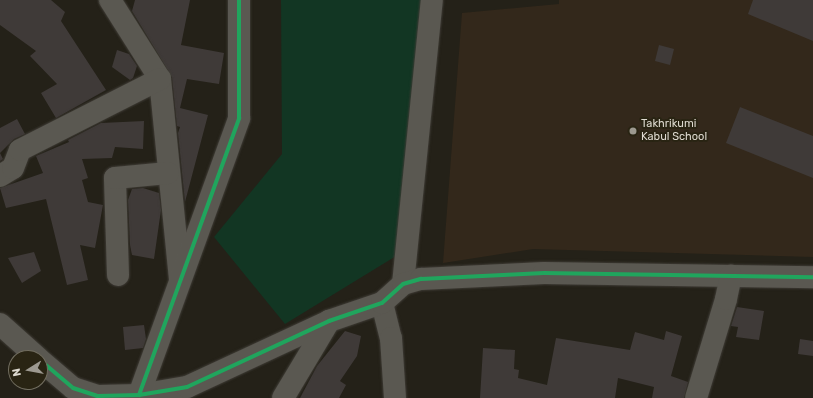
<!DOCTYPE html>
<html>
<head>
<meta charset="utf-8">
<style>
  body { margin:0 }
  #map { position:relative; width:813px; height:398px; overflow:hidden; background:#242118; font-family:Rubik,sans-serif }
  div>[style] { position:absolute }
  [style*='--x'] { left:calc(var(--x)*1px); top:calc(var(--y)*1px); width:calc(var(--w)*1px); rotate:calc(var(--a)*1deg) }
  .education>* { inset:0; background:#33281b }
  .green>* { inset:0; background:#123623 }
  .building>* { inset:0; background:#3f3a38 }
  .roads { filter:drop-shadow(0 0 1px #3f3c36) drop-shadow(0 0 1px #3f3c36) }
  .minor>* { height:22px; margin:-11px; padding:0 11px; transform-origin:11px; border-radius:11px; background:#5a5851 }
  .cycleway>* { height:4px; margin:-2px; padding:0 2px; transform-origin:2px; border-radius:2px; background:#20a55d }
  .dots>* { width:11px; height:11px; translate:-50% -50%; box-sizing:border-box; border:2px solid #292413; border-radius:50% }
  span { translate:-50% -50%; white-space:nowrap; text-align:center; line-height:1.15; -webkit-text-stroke:4px #292413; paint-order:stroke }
  .poi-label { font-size:11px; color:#dedad0 }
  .left { translate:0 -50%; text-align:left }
  .north { position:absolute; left:8px; top:350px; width:40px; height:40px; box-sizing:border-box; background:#292413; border:1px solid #716d5f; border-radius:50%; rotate:259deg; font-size:11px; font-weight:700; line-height:16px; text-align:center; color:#dedad0 }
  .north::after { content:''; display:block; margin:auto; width:14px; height:18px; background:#9d9990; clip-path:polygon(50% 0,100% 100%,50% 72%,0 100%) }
</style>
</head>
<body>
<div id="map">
  <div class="education">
    <div style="clip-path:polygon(559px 0,813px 0,813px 257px,533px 249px,443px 263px,462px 13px,559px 4px)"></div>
  </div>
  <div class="green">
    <div style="clip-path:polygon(281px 0,428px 0,401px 253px,285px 324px,214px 237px,282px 154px)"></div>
  </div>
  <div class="building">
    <div style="clip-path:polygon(0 0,51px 0,65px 12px,61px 21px,106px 90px,56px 118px,41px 93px,57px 84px,30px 56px,36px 51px,0 25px)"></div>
    <div style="clip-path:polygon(135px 0,190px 0,181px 45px,224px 53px,219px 84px,187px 79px,180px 108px,208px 115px,185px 202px,178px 133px,180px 127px,177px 126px,172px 77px,132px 11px)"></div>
    <div style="clip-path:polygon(753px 0,813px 0,813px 41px,748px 14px)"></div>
    <div style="clip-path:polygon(659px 45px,674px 49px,670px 65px,655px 61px)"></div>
    <div style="clip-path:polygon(117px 50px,129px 54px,137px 66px,133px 78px,130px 80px,112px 67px)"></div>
    <div style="clip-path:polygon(740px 107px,813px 136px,813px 178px,726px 143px)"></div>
    <div style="clip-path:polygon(17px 119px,25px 134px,14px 139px,0 153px,3px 159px,0 161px,0 128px)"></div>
    <div style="clip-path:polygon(144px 121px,143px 149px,115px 147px,112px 158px,82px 159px,88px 178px,82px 180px,88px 202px,103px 205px,95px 248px,80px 245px,88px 280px,67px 285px,46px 199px,6px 208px,0 188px,43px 173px,36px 156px,69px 142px,68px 140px,101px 123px)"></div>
    <div style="clip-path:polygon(143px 188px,159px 193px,161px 210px,154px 259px,132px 255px,130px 245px,128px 200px,132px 189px)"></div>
    <div style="clip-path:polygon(34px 252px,41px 271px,22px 283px,8px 258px)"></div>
    <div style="clip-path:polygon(737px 307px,764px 311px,759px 340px,736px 337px,738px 327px,731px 326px)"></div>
    <div style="clip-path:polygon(144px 325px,146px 339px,143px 348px,125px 350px,123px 327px)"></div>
    <div style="clip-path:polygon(345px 331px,361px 336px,357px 356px,340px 381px,346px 385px,339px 398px,300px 398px,317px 366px)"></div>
    <div style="clip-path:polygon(666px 331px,682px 336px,671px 376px,688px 382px,684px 398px,652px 398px,654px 387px,618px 378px,615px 398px,480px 398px,483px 348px,515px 350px,514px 369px,519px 370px,518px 378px,547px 385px,556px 338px,630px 350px,635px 332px,664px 340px)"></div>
    <div style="clip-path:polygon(800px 339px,813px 341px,813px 356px,798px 354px)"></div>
  </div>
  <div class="roads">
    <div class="minor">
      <div style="--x:110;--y:0;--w:93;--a:57.7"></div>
      <div style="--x:160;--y:79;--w:201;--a:84.3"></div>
      <div style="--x:0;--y:176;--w:15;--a:-32"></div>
      <div style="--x:13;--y:168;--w:19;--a:-69"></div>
      <div style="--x:20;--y:150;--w:157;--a:-26.9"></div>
      <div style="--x:118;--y:275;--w:97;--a:-91.8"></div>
      <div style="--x:115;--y:178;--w:53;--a:-5.4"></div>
      <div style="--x:403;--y:284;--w:285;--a:-84.2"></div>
      <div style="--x:382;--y:303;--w:36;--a:76"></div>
      <div style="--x:391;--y:338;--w:60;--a:86.2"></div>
      <div style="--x:0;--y:324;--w:51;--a:41.8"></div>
      <div style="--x:40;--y:360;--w:43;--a:40.3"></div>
      <div style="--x:73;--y:388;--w:25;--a:18"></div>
      <div style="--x:97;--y:396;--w:42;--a:-1.4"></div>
      <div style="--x:139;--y:395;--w:49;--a:-9.5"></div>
      <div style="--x:187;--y:387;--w:157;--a:-24.9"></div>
      <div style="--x:329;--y:321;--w:56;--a:-18.8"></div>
      <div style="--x:382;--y:303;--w:28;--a:-42"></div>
      <div style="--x:403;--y:284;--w:19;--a:-16"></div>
      <div style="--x:421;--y:279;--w:123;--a:-2.8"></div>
      <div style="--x:544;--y:273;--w:269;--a:0.9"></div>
      <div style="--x:139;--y:395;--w:294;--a:-70.1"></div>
      <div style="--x:239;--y:118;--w:118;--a:-90"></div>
      <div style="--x:283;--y:398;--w:90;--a:-59.1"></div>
      <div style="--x:696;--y:398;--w:103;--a:-73.1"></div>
      <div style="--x:726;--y:299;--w:24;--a:-78"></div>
    </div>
  </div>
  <div class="cycleway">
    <div style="--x:40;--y:360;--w:43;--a:40.3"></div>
    <div style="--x:73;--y:388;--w:25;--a:18"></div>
    <div style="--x:97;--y:396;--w:42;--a:-1.4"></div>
    <div style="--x:139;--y:395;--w:49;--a:-9.5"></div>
    <div style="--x:187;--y:387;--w:157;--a:-24.9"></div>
    <div style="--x:329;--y:321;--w:56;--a:-18.8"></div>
    <div style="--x:382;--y:303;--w:28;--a:-42"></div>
    <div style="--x:403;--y:284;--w:19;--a:-16"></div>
    <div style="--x:421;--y:279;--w:123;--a:-2.8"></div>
    <div style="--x:544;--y:273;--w:269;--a:0.9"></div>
    <div style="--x:139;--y:395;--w:294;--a:-70.1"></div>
    <div style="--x:239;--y:118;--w:118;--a:-90"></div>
  </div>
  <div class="dots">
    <div style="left:633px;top:131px;background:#9d9990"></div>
  </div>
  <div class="poi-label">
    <span class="left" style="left:641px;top:131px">Takhrikumi<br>Kabul School</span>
  </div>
  <div class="north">N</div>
</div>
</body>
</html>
